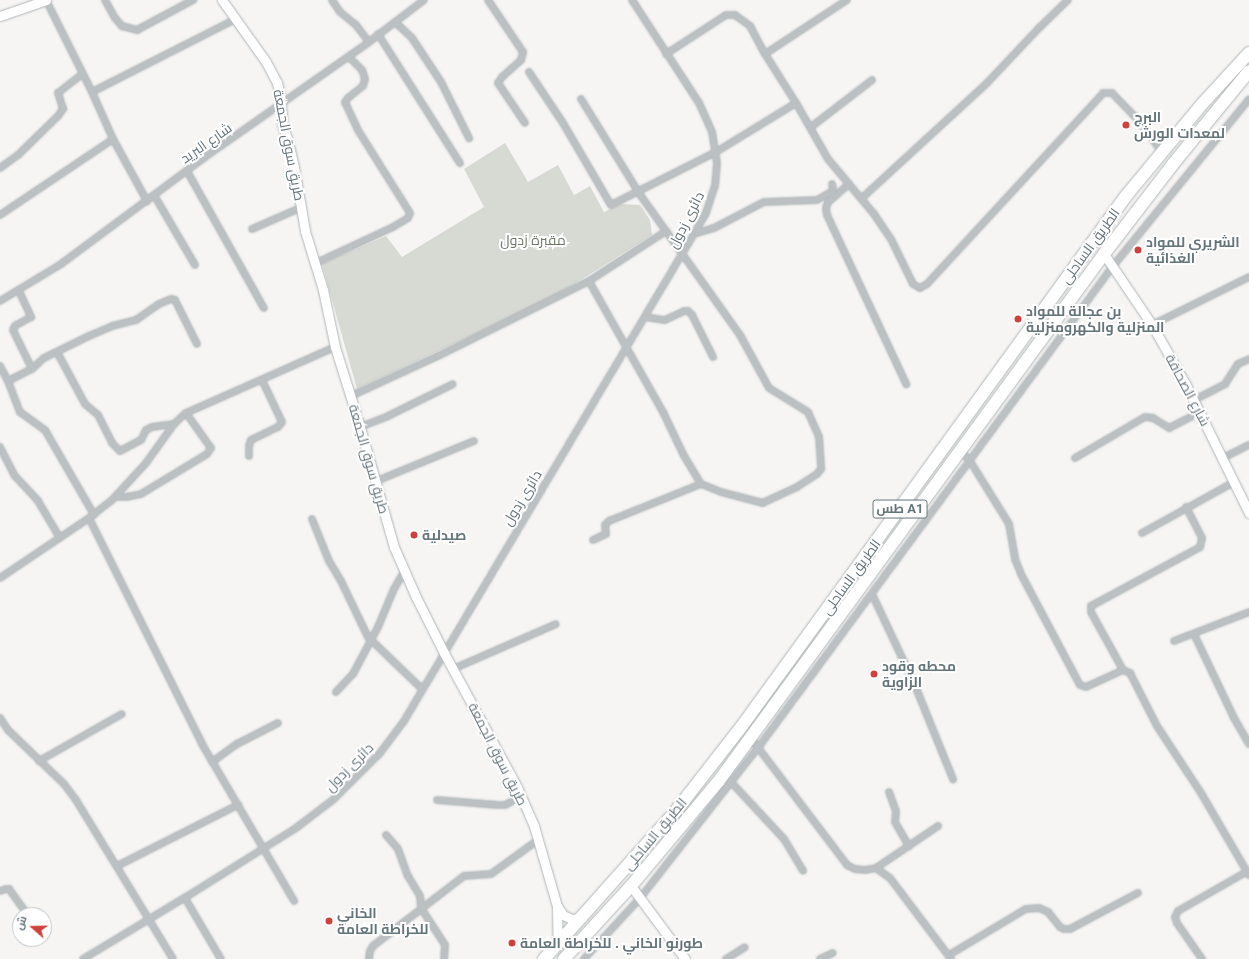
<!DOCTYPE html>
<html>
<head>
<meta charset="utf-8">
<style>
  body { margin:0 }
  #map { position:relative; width:1249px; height:959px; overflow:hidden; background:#f6f5f3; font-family:Roboto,Cairo,sans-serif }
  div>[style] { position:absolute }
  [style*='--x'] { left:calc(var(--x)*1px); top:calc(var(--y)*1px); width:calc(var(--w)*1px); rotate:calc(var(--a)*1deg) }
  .green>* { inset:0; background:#d7dad3 }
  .roads { filter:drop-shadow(0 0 1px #b0b6b9) drop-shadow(0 0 1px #b0b6b9) }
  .street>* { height:6px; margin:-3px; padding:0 3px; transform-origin:3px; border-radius:3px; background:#bbc0c2 }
  .secondary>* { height:9px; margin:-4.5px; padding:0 4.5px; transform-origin:4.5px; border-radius:4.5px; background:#fff }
  .highway>* { height:12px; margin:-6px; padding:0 6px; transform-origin:6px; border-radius:6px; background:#fff }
  .dots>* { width:11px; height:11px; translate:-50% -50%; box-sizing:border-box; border:2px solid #fff; border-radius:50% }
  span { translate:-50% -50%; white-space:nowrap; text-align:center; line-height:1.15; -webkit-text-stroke:4px #fff; paint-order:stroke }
  .shield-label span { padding:1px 3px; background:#fff; border:1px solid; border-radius:3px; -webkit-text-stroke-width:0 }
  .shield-label { font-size:13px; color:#64757b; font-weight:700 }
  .poi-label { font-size:14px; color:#64757b; font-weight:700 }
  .left { translate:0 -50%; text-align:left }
  .street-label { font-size:14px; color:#64757b }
  .park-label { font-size:14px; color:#6d7966 }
  .north { position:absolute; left:12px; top:907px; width:40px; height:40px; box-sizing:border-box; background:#fff; border:1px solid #c1c8ca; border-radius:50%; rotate:290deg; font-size:11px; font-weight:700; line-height:16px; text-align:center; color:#64757b }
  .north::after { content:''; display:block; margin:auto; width:14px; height:18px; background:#cf413a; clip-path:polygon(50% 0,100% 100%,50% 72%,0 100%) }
</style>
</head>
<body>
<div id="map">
  <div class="green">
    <div style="clip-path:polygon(505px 143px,528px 182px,558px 165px,574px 195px,590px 186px,604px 212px,621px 204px,640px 205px,650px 220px,652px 235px,571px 286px,522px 312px,357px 389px,322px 264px,386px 236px,402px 257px,484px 207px,464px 169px)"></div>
  </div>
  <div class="roads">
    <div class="street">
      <div style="--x:46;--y:0;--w:103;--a:63.4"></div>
      <div style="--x:92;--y:92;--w:51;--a:65.9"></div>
      <div style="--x:113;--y:139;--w:71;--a:61.3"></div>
      <div style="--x:105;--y:0;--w:21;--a:61"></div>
      <div style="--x:115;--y:18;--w:11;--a:49"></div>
      <div style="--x:122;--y:26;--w:16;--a:15"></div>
      <div style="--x:137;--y:30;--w:64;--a:-28.2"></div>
      <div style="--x:332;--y:0;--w:14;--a:56"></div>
      <div style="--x:340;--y:12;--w:21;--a:39"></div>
      <div style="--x:356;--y:25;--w:21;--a:53"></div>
      <div style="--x:488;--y:0;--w:63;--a:56.1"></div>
      <div style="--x:523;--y:52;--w:8;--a:104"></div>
      <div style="--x:521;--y:60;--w:25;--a:138"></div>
      <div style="--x:502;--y:77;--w:7;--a:124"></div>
      <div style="--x:498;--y:83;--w:48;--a:56"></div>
      <div style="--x:395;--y:22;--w:23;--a:43"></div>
      <div style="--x:412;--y:38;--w:53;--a:56.6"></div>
      <div style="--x:441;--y:82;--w:63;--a:63.4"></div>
      <div style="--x:378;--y:34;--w:153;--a:57.6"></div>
      <div style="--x:666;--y:54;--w:72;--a:-33"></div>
      <div style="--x:726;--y:15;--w:9;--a:0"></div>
      <div style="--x:735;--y:15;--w:19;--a:36"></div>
      <div style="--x:750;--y:26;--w:32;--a:62"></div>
      <div style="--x:529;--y:72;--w:61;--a:56.3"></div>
      <div style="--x:563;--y:123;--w:95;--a:59.7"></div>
      <div style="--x:611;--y:205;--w:118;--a:-26.8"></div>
      <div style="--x:716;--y:152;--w:94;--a:-31.5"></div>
      <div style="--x:796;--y:103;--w:64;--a:60.3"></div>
      <div style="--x:828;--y:159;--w:72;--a:50.1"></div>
      <div style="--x:874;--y:214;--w:30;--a:56"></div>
      <div style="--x:891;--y:239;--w:50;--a:63.9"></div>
      <div style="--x:913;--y:284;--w:8;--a:30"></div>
      <div style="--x:920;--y:288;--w:8;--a:-30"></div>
      <div style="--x:927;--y:284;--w:260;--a:-47.3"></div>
      <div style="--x:1103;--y:93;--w:9;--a:0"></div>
      <div style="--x:1112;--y:93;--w:35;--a:46"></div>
      <div style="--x:1136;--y:118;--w:44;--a:52.4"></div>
      <div style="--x:92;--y:92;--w:161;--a:-26.9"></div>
      <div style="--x:581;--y:99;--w:114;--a:58.3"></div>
      <div style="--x:641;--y:196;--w:43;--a:54.5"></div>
      <div style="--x:796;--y:103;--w:58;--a:-122.3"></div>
      <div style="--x:765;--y:54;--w:98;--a:-33.4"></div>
      <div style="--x:811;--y:127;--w:77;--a:-37.6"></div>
      <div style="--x:0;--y:168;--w:22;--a:-36"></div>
      <div style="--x:18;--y:155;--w:56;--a:-44.3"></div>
      <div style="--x:58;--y:116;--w:9;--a:-54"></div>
      <div style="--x:63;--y:109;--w:17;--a:-107"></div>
      <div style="--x:58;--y:93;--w:31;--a:-38"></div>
      <div style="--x:187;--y:171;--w:157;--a:60.7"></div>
      <div style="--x:849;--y:184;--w:28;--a:139"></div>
      <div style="--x:828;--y:202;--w:6;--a:108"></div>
      <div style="--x:826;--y:208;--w:7;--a:82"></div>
      <div style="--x:827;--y:215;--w:187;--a:64.9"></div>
      <div style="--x:154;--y:195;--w:81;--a:59.6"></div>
      <div style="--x:862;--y:198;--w:170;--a:-42.6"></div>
      <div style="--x:987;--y:83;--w:76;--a:-46.6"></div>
      <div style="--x:1039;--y:28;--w:40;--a:-44"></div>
      <div style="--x:0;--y:215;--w:136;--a:-33.9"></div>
      <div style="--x:252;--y:229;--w:55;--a:-23.7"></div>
      <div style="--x:694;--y:234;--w:21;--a:-17"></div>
      <div style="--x:714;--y:228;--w:56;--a:-27.5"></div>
      <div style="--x:764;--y:202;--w:53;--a:-2.2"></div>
      <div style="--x:817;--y:200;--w:16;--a:-30"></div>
      <div style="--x:831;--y:192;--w:4;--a:-63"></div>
      <div style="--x:833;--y:188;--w:4;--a:-104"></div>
      <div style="--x:314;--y:264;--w:87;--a:-25.1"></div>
      <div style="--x:393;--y:227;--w:17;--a:-31"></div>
      <div style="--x:408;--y:218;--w:5;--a:-68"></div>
      <div style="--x:410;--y:213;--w:98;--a:-122.1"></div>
      <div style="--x:358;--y:130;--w:29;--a:-115"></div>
      <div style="--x:346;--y:104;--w:2;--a:-117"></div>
      <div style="--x:345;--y:102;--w:5;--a:-53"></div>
      <div style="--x:348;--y:98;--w:19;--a:-39"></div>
      <div style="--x:363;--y:86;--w:7;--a:-74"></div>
      <div style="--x:365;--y:79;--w:9;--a:-108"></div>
      <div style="--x:362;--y:70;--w:18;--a:-135"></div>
      <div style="--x:19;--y:291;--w:29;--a:65"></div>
      <div style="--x:31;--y:317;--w:18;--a:151"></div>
      <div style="--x:15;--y:326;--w:4;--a:117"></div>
      <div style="--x:13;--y:330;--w:43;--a:64"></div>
      <div style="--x:0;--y:301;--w:71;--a:-31.2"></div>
      <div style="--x:61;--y:264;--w:179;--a:-36.6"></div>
      <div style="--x:205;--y:157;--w:200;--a:-35"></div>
      <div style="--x:369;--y:42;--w:69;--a:-37.4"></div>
      <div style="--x:645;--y:317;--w:20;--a:9"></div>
      <div style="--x:665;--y:320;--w:21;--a:-25"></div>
      <div style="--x:684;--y:311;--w:4;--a:0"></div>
      <div style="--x:688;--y:311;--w:6;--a:45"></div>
      <div style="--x:692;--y:315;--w:47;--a:63.4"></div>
      <div style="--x:1152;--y:325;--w:108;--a:-26.3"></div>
      <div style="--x:57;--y:352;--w:59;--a:61.7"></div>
      <div style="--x:85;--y:404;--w:17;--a:40"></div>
      <div style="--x:98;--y:415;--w:31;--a:63"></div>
      <div style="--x:112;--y:443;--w:11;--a:45"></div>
      <div style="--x:120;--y:451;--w:24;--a:-28"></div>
      <div style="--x:141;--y:440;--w:11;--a:-63"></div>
      <div style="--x:146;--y:430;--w:7;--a:-27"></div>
      <div style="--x:152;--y:427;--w:22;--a:-8"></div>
      <div style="--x:0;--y:366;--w:17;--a:62"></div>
      <div style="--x:8;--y:381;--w:33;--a:69"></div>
      <div style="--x:20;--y:412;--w:31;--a:36"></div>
      <div style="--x:45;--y:430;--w:98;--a:60"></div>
      <div style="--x:8;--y:381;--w:27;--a:-27"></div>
      <div style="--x:32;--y:369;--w:16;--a:-43"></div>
      <div style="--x:44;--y:358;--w:50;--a:-26.1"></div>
      <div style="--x:89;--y:336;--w:25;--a:-23"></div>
      <div style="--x:112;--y:326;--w:25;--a:-14"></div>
      <div style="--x:136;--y:320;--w:28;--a:-35"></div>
      <div style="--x:159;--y:304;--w:13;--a:-23"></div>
      <div style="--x:171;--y:299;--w:4;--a:14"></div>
      <div style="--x:175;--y:300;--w:49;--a:63.4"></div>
      <div style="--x:351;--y:396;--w:96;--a:-24.7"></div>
      <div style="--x:438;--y:356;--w:169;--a:-26.4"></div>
      <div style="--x:589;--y:281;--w:92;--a:-33"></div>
      <div style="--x:666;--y:231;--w:128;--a:54.6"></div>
      <div style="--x:740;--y:335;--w:60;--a:61.3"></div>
      <div style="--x:769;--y:388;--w:46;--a:31.6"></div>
      <div style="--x:808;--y:412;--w:27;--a:66"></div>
      <div style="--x:819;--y:437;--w:32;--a:86"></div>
      <div style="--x:821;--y:469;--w:6;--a:129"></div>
      <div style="--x:817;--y:474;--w:24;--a:147"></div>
      <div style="--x:797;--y:487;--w:38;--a:155"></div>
      <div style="--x:763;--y:503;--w:43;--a:-165.3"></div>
      <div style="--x:721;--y:492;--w:22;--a:-158"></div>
      <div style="--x:701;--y:484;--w:33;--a:-121"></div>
      <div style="--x:684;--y:456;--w:49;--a:-115.5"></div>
      <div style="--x:663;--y:412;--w:150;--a:-119.5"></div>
      <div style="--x:1194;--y:400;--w:35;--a:-27"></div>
      <div style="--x:1225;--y:384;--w:24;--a:-57"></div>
      <div style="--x:1238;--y:364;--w:12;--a:-24"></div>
      <div style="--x:360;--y:427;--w:30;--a:-21"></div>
      <div style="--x:388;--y:416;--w:72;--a:-26.2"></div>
      <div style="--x:0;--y:447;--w:33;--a:63"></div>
      <div style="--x:15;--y:476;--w:34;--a:47"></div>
      <div style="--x:38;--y:501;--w:43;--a:59.3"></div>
      <div style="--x:960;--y:450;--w:15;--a:48"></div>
      <div style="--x:970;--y:461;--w:74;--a:58.2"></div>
      <div style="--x:1009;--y:524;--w:36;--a:80"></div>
      <div style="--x:1015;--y:559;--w:18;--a:68"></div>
      <div style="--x:1022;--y:576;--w:123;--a:62"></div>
      <div style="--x:1080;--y:685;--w:6;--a:18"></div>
      <div style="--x:1086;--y:687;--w:41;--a:-24.7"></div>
      <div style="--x:1123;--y:670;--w:8;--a:23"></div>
      <div style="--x:1130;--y:673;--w:59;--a:63"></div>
      <div style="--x:1157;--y:726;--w:80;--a:56.7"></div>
      <div style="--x:1201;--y:793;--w:95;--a:59.7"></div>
      <div style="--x:249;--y:456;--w:10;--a:-90"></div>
      <div style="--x:249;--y:446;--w:6;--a:-72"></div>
      <div style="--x:251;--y:440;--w:30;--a:-26"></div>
      <div style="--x:278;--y:427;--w:6;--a:-51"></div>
      <div style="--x:282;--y:422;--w:47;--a:-115.5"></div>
      <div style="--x:1075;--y:458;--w:81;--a:-30.4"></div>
      <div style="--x:1145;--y:417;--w:8;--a:7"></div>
      <div style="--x:1153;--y:418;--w:19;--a:32"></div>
      <div style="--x:1169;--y:428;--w:35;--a:-27"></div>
      <div style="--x:1223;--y:458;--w:29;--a:-27"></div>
      <div style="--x:374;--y:482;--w:108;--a:-22.3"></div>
      <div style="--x:115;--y:497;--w:11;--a:0"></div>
      <div style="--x:126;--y:497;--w:15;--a:-11"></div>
      <div style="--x:141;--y:494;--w:77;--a:-31.2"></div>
      <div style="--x:207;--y:454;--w:7;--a:-56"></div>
      <div style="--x:211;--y:448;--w:43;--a:-125.5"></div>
      <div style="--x:89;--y:518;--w:253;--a:63.4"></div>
      <div style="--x:202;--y:744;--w:182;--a:59.6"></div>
      <div style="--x:312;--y:519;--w:45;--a:68"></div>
      <div style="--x:329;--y:561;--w:23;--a:59"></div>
      <div style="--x:341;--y:581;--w:62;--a:64.3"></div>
      <div style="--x:368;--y:637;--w:75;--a:43.9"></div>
      <div style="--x:1142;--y:533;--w:105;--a:-29"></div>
      <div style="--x:593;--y:540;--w:14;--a:-25"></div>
      <div style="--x:606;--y:534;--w:9;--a:-96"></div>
      <div style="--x:605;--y:525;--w:6;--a:-45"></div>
      <div style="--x:609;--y:521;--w:99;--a:-21.9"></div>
      <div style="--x:0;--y:578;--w:107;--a:-34"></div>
      <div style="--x:89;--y:518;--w:29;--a:-38"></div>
      <div style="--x:112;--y:500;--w:50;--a:-47.4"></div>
      <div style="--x:146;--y:463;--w:48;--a:-54.3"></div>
      <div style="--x:174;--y:424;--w:16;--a:-43"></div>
      <div style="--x:186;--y:413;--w:163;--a:-23.9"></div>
      <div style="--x:872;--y:594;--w:98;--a:64.7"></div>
      <div style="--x:914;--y:683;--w:104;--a:67.9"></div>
      <div style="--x:1194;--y:634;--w:93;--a:64.5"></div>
      <div style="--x:1234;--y:718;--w:30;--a:60"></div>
      <div style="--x:1174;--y:641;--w:80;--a:-21.1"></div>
      <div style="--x:453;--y:669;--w:112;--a:-23.6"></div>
      <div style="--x:1123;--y:670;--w:66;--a:-118.9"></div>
      <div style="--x:1091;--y:612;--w:6;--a:-90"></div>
      <div style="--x:1091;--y:606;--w:124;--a:-28.4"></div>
      <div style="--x:1200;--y:547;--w:9;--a:-77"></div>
      <div style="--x:1202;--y:538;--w:35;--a:-117"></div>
      <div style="--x:336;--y:692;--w:25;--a:-47"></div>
      <div style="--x:353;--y:674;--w:53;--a:-62"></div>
      <div style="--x:378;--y:627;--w:41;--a:-67.2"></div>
      <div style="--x:394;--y:589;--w:20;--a:-60"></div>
      <div style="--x:0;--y:718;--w:14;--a:56"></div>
      <div style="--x:8;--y:730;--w:78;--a:44"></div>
      <div style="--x:64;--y:784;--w:20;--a:53"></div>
      <div style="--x:76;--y:800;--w:186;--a:58.6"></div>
      <div style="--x:750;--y:737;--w:161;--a:52.8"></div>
      <div style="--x:847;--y:865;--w:9;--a:27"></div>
      <div style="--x:855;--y:869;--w:10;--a:6"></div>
      <div style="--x:865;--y:870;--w:11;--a:-10"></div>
      <div style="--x:876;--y:868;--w:75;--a:-34.1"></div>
      <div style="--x:39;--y:761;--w:95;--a:-29.5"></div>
      <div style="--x:212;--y:762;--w:31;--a:-36"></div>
      <div style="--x:237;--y:744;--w:46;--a:-27.1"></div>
      <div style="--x:731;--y:782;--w:78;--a:47.1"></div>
      <div style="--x:784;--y:839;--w:37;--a:59"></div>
      <div style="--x:889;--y:792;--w:20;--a:70"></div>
      <div style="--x:896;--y:811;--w:11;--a:95"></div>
      <div style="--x:895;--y:822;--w:28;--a:60"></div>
      <div style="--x:437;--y:800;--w:61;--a:4.7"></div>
      <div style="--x:498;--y:805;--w:7;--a:0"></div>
      <div style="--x:505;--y:805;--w:18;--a:-27"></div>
      <div style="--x:386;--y:835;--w:18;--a:49"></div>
      <div style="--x:398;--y:849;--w:29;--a:70"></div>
      <div style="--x:408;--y:876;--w:23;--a:59"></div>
      <div style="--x:420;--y:896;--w:12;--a:85"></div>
      <div style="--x:421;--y:908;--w:44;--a:57"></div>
      <div style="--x:445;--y:945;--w:14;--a:94"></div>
      <div style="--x:117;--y:866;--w:136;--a:-26.8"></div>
      <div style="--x:876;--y:868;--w:17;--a:36"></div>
      <div style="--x:890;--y:878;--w:101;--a:53"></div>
      <div style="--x:0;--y:891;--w:6;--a:-18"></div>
      <div style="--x:6;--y:889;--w:3;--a:0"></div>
      <div style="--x:9;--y:889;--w:32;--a:54"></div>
      <div style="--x:185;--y:898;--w:71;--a:59.5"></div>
      <div style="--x:949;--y:955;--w:90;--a:-30.9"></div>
      <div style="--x:1026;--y:909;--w:13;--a:-4"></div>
      <div style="--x:1039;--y:908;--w:10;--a:24"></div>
      <div style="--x:1048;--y:912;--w:19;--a:51"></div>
      <div style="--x:1060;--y:927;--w:4;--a:27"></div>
      <div style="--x:1064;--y:929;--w:6;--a:0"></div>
      <div style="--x:1070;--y:929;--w:77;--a:-27.9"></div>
      <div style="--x:83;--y:959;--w:130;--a:-31.1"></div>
      <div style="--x:194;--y:892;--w:120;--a:-32.1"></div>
      <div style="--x:296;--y:828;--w:48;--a:-37.3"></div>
      <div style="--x:334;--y:799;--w:65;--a:-45"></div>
      <div style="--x:380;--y:753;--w:40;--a:-53"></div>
      <div style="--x:404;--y:721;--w:567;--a:-59.23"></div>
      <div style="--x:694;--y:234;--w:24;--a:-60"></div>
      <div style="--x:706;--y:213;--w:28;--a:-72"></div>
      <div style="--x:715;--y:186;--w:23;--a:-85"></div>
      <div style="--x:717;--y:163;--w:31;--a:-99"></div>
      <div style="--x:712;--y:132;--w:32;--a:-114"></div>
      <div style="--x:699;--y:103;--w:123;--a:-123"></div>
      <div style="--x:369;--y:959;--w:8;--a:-83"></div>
      <div style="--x:370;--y:951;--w:6;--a:-59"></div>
      <div style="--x:373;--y:946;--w:115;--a:-37.6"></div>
      <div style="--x:464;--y:876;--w:27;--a:-4"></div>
      <div style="--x:491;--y:874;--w:58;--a:-35.9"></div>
      <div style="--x:584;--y:959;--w:84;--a:-47.4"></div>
      <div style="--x:641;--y:897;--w:189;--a:-51.9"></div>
      <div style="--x:758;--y:748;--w:599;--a:-53.63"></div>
      <div style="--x:1113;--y:266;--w:215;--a:-50.8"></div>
      <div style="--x:726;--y:959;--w:22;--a:-32"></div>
      <div style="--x:820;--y:959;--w:14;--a:-25"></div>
      <div style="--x:1202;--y:959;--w:44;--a:-124.8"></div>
      <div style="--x:1177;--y:923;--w:6;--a:-108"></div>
      <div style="--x:1175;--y:917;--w:7;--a:-63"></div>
      <div style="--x:1178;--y:911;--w:78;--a:-29.8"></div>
    </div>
    <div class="secondary">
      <div style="--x:222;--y:0;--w:76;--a:54.6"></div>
      <div style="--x:266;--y:62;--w:24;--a:62"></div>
      <div style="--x:277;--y:83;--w:11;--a:75"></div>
      <div style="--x:280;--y:94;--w:33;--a:85"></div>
      <div style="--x:283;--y:127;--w:15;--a:70"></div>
      <div style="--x:288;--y:141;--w:27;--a:77"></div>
      <div style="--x:294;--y:167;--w:65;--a:80.2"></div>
      <div style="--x:305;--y:231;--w:62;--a:73"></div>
      <div style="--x:323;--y:290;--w:58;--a:78.1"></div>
      <div style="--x:335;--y:347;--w:84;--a:72.6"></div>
      <div style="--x:360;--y:427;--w:125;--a:74.2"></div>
      <div style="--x:394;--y:547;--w:55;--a:66.3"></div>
      <div style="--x:416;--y:597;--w:63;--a:63.4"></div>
      <div style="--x:444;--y:653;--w:153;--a:61.4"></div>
      <div style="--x:517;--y:787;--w:43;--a:66.4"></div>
      <div style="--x:534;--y:826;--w:83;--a:74"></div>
      <div style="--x:557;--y:906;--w:39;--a:89"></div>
      <div style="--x:0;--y:16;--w:49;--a:-19.2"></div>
      <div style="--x:1104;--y:254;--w:86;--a:55.9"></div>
      <div style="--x:1152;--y:325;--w:69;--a:60.5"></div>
      <div style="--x:1186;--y:385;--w:143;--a:63.8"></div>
      <div style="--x:631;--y:886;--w:91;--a:53.5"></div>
      <div style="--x:557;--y:906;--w:11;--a:56"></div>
      <div style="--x:563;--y:915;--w:10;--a:24"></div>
      <div style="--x:572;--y:919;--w:10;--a:-6"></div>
    </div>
    <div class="highway">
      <div style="--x:544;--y:959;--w:197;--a:-48.3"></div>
      <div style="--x:675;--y:812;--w:109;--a:-52.1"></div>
      <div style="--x:742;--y:726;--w:654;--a:-54.08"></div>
      <div style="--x:1126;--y:196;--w:121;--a:-50.4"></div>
      <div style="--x:1203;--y:103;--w:68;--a:-47.4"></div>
      <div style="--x:564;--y:959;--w:99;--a:-47.5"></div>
      <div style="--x:631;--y:886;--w:136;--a:-50.1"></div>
      <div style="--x:718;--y:782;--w:654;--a:-53.83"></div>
      <div style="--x:1104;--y:254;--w:113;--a:-52.5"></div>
      <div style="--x:1173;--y:164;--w:120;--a:-50.7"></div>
    </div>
  </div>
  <div class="dots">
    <div style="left:1126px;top:125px;background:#cf413a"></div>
    <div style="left:1138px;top:250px;background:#cf413a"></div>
    <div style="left:1018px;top:319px;background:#cf413a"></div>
    <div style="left:414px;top:535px;background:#cf413a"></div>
    <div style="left:874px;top:674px;background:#cf413a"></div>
    <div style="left:329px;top:921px;background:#cf413a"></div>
    <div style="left:512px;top:943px;background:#cf413a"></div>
  </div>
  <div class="shield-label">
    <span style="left:900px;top:509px">طس A1</span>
  </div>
  <div class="poi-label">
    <span class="left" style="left:1134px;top:125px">البرج<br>لمعدات الورش</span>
    <span class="left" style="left:1146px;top:250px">الشريري للمواد<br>الغذائية</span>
    <span class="left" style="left:1026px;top:319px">بن عجالة للمواد<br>المنزلية والكهرومنزلية</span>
    <span class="left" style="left:422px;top:535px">صيدلية</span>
    <span class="left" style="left:882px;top:674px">محطه وقود<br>الزاوية</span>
    <span class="left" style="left:337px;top:921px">الخاني<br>للخراطة العامة</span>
    <span class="left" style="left:520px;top:943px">طورنو الخاني . للخراطة العامة</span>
  </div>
  <div class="street-label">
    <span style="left:206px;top:143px;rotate:-35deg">شارع البريد</span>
    <span style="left:289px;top:145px;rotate:79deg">طريق سوق الجمعة</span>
    <span style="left:686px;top:220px;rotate:-63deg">دائرى زدول</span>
    <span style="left:1090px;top:246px;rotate:-54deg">الطريق الساحلى</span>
    <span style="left:1188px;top:390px;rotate:62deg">شارع الصحافة</span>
    <span style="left:369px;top:459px;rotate:74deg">طريق سوق الجمعة</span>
    <span style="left:522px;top:498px;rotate:-59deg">دائرى زدول</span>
    <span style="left:851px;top:577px;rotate:-54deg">الطريق الساحلى</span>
    <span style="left:498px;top:754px;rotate:63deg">طريق سوق الجمعة</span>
    <span style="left:349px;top:767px;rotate:-45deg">دائرى زدول</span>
    <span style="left:655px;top:834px;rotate:-50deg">الطريق الساحلى</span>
  </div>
  <div class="park-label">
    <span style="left:533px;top:240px">مقبرة زدول</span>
  </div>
  <div class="north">ش</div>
</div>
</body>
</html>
